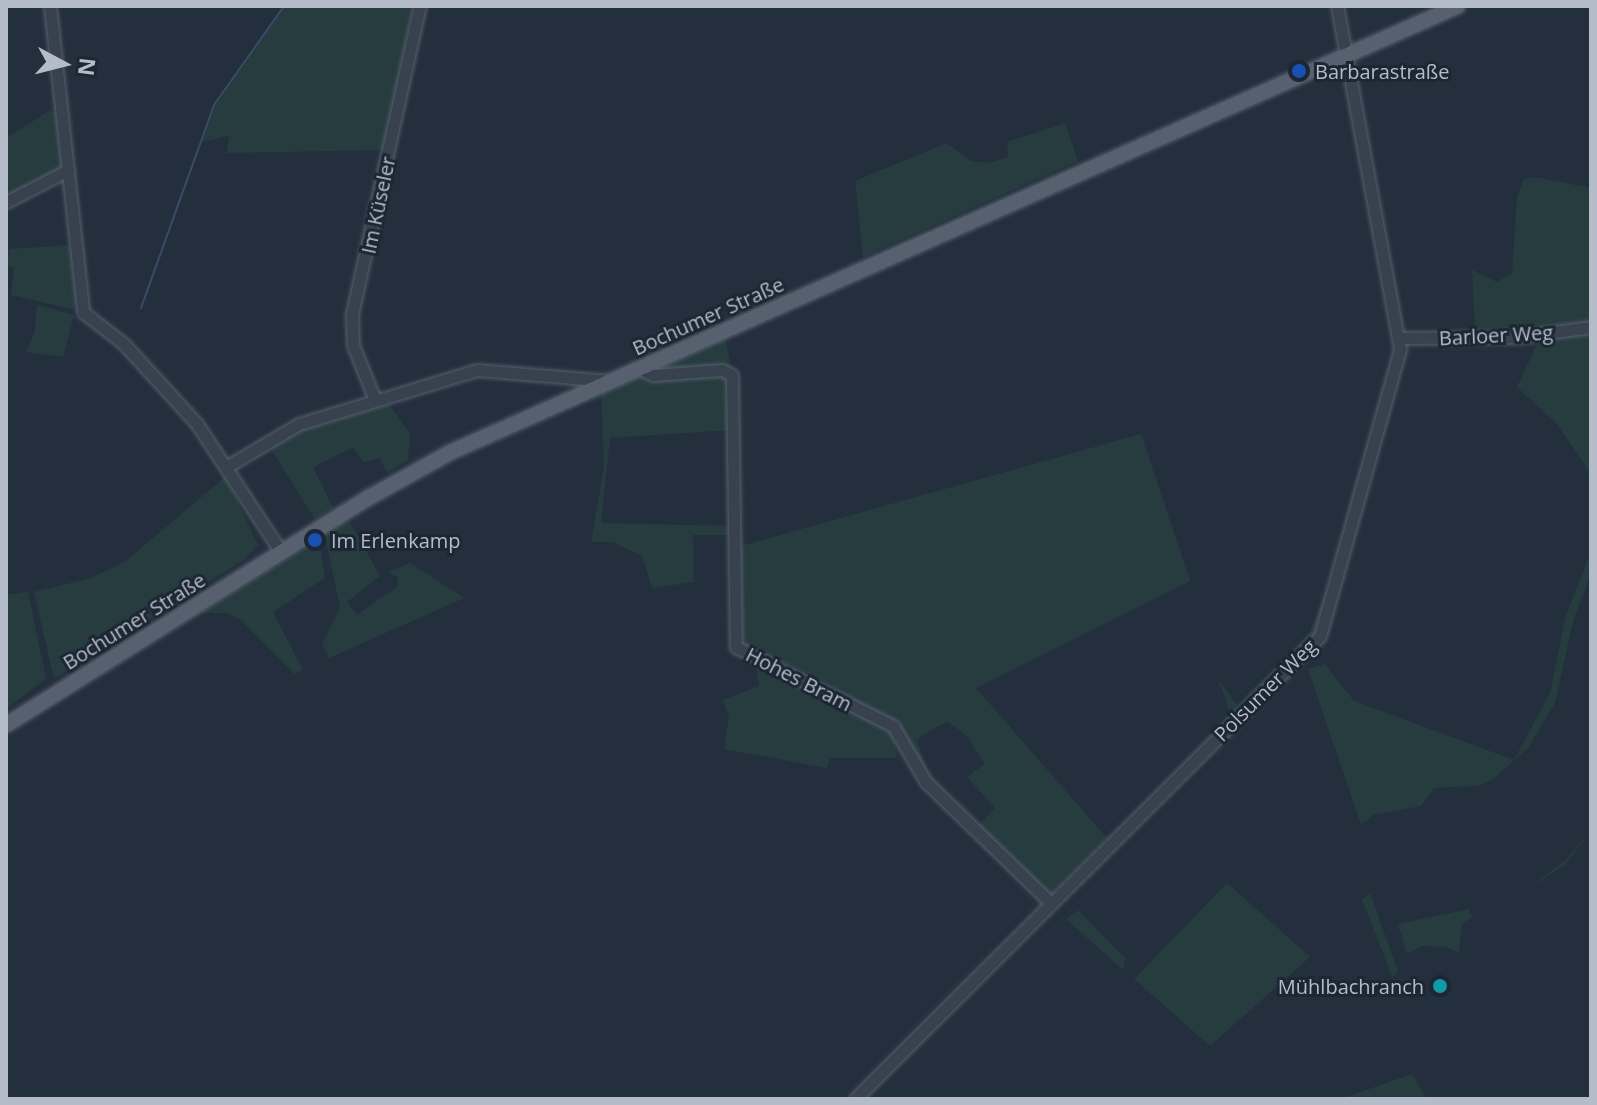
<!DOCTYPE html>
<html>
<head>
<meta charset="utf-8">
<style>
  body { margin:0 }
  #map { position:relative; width:1597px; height:1105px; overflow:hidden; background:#242f3e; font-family:"Open Sans",sans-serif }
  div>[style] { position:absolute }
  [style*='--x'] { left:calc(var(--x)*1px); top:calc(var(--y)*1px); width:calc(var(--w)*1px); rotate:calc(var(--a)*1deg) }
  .green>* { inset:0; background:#263c3f }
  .stream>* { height:2px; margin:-1px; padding:0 1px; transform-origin:1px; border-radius:1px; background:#394c67 }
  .roads { filter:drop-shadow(0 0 2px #565f6c) drop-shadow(0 0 2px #565f6c) }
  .minor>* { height:11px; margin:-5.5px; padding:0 5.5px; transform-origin:5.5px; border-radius:5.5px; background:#38414e }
  .major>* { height:14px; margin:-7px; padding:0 7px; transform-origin:7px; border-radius:7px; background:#56606e }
  .dots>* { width:22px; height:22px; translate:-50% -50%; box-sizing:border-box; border:4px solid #1d2633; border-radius:50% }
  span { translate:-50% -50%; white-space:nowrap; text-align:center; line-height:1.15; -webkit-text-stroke:6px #1d2633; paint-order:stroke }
  .poi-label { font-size:20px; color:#b4bcc9 }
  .left { translate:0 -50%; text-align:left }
  .right { translate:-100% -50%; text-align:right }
  .street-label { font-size:20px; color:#b4bcc9 }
  .frame { position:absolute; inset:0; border:8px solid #b4bcc9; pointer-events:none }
  .north { position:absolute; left:24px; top:24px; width:80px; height:80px; -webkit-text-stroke:6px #1d2633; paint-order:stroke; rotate:97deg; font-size:22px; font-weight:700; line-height:32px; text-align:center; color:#b4bcc9 }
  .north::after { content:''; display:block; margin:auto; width:28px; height:36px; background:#b4bcc9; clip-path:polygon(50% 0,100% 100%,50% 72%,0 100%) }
</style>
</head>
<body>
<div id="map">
  <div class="green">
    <div style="clip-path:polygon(285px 6px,413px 6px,384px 150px,227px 153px,229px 136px,202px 142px,215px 106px)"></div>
    <div style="clip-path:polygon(49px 111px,56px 112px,62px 168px,6px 198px,6px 138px)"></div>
    <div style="clip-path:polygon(1065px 123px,1078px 161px,863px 257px,855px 181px,947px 143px,971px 161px,990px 163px,1008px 157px,1007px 142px)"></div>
    <div style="clip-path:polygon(1535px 177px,1591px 188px,1591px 323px,1520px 334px,1475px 334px,1472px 270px,1497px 282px,1512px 273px,1517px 198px,1524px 179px)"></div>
    <div style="clip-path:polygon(71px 245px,77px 302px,72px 309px,11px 295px,14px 268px,6px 266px,9px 249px)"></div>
    <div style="clip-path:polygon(37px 305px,74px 315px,63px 357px,26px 352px,35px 331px)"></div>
    <div style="clip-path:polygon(1591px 333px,1591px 474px,1557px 424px,1517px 387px,1539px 340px)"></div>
    <div style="clip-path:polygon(725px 336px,731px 368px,666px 374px,653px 367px)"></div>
    <div style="clip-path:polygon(721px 372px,729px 378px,732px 430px,610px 438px,601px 523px,731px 526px,730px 535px,693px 535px,694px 582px,652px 588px,642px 556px,613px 542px,591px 542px,604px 468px,601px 391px,640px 373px)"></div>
    <div style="clip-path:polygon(388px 403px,410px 433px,408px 460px,387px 473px,380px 458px,363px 462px,353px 447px,313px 467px,333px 508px,315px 519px,272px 451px,273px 444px,302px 429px)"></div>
    <div style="clip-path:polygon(1141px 434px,1190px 581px,976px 688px,1107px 838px,1050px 895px,977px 827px,995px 808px,967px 777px,985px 764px,967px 736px,947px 721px,917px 739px,930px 782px,898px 728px,815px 676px,741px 644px,741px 546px)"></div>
    <div style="clip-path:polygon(226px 476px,258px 545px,245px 559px,54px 679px,34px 592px,91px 578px,126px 561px)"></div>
    <div style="clip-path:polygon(348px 519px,380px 576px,347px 602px,357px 615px,398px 586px,398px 578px,389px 572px,410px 563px,464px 598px,329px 658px,322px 645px,340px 607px,324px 532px)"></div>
    <div style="clip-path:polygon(319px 539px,325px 578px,273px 612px,303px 670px,295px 674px,241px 620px,228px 613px,200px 613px)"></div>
    <div style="clip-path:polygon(1591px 552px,1591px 573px,1573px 622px,1555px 703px,1528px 748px,1493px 779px,1478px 786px,1434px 788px,1421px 806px,1373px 815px,1361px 825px,1308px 669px,1325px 664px,1354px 701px,1514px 760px,1550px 693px,1565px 618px)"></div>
    <div style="clip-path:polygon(1333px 578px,1314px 640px,1222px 726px,1229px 709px,1218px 679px,1237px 705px,1309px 633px)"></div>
    <div style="clip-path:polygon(28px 591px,46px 679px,6px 709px,6px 595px)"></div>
    <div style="clip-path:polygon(755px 660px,882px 723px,894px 733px,897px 758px,830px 758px,827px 768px,724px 749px,729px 717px,723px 700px,759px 686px)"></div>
    <div style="clip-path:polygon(1591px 831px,1565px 865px,1528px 888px,1565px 861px)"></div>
    <div style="clip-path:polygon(1227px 883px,1310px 957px,1210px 1046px,1134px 979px)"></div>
    <div style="clip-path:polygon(1370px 893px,1398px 971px,1393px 978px,1362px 900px)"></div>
    <div style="clip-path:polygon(1469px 909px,1472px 917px,1462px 924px,1459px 953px,1446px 947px,1422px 946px,1407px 954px,1398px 924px)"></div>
    <div style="clip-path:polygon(1078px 910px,1125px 958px,1123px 970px,1066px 919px)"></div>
    <div style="clip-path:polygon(1412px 1074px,1427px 1099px,1342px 1099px,1352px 1095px)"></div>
  </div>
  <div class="stream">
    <div style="--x:141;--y:308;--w:216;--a:-70.2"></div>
    <div style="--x:214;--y:105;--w:121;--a:-54.7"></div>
  </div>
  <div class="roads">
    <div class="minor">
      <div style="--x:50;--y:6;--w:308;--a:83.8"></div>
      <div style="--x:83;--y:312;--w:52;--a:38"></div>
      <div style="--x:124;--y:344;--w:108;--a:47.6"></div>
      <div style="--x:197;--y:424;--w:153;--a:56.7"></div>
      <div style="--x:6;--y:202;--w:70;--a:-27.3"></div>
      <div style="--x:1400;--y:338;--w:117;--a:-0.5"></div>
      <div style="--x:1517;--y:337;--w:75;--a:-7.7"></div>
      <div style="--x:639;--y:368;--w:16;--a:27"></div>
      <div style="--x:653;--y:375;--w:69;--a:-4.1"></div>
      <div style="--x:722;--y:370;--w:11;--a:27"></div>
      <div style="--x:732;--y:375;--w:272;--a:89.2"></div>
      <div style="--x:736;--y:647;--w:176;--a:26.7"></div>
      <div style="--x:893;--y:726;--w:65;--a:59.5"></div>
      <div style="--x:926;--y:782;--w:174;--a:44.1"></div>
      <div style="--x:375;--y:400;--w:59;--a:-111.8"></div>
      <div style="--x:353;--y:345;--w:31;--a:-92"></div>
      <div style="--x:352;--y:314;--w:315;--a:-77.6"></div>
      <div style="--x:226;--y:467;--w:85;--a:-30.5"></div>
      <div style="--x:299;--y:424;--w:186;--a:-16.9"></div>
      <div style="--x:477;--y:370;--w:134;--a:4.7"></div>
      <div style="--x:855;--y:1099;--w:656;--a:-44.88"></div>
      <div style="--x:1320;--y:636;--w:298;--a:-74.4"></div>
      <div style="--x:1400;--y:349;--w:349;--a:-100.4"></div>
    </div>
    <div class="major">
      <div style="--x:6;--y:725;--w:430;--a:-32.1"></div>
      <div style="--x:370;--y:497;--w:93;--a:-29.1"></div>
      <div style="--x:451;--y:452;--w:1101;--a:-23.89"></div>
    </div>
  </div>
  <div class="dots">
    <div style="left:1299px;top:71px;background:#1a4fb4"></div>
    <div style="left:315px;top:540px;background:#1a4fb4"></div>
    <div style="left:1440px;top:986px;background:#0f9aa8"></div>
  </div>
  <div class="poi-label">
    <span class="left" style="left:1315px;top:71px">Barbarastraße</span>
    <span class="left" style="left:331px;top:540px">Im Erlenkamp</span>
    <span class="right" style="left:1424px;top:986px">Mühlbachranch</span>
  </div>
  <div class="street-label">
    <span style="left:378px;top:205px;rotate:-78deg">Im Küseler</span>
    <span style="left:708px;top:316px;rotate:-24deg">Bochumer Straße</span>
    <span style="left:1496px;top:335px;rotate:-3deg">Barloer Weg</span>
    <span style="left:134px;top:621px;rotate:-32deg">Bochumer Straße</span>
    <span style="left:799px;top:679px;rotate:27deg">Hohes Bram</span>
    <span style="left:1265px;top:690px;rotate:-45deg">Polsumer Weg</span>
  </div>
  <div class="frame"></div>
  <div class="north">N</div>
</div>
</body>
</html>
